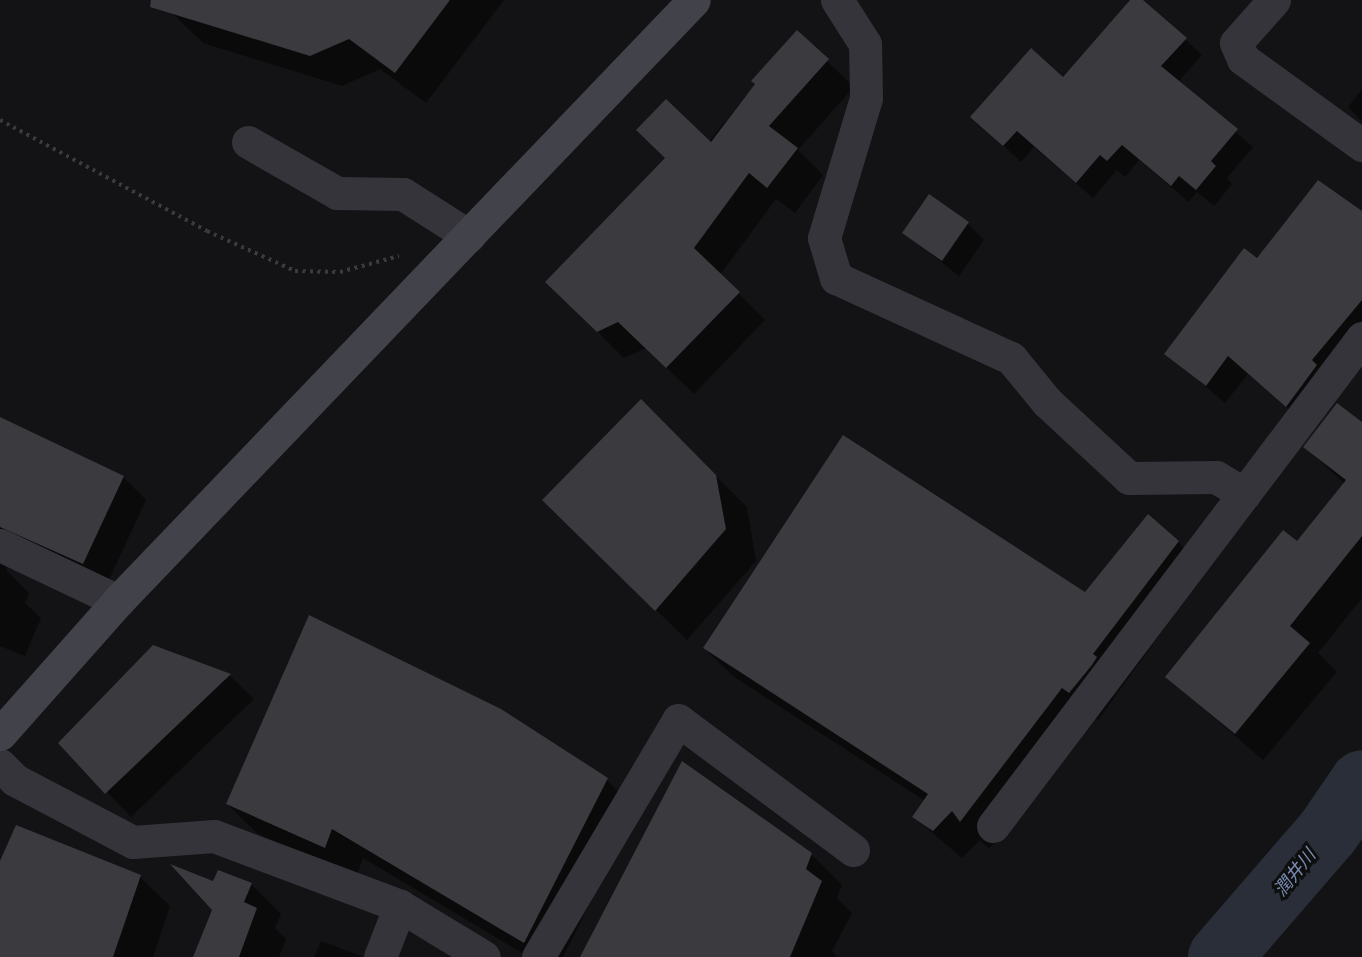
<!DOCTYPE html>
<html>
<head>
<meta charset="utf-8">
<style>
  body { margin:0 }
  #map { position:relative; width:1362px; height:957px; overflow:hidden; background:#131315; font-family:"Archivo Narrow","Noto Sans JP",sans-serif }
  div>[style] { position:absolute }
  [style*='--x'] { left:calc(var(--x)*1px); top:calc(var(--y)*1px); width:calc(var(--w)*1px); rotate:calc(var(--a)*1deg) }
  .shadow>* { inset:0; background:#0007 }
  .river>* { height:64px; margin:-32px; padding:0 32px; transform-origin:32px; border-radius:32px; background:#292e39 }
  .building>* { inset:0; background:#3a3a3f }
  .path>* { height:4px; margin-top:-2px; transform-origin:0; background:repeating-linear-gradient(90deg,#3a3a41 0 3px,transparent 0 7.5px) }
  .street>* { height:33px; margin:-16.5px; padding:0 16.5px; transform-origin:16.5px; border-radius:16.5px; background:#34343a }
  .secondary>* { height:33px; margin:-16.5px; padding:0 16.5px; transform-origin:16.5px; border-radius:16.5px; background:#42424a }
  span { translate:-50% -50%; white-space:nowrap; text-align:center; line-height:1.15; -webkit-text-stroke:6px #0e0e0f; paint-order:stroke }
  .water-label { font-size:18px; color:#798cb2; font-style:italic }
</style>
</head>
<body>
<div id="map">
  <div class="shadow">
    <div style="clip-path:polygon(170px 0,504px 0,426px 103px,380px 69px,342px 86px,203px 43px,172px 13px)"></div>
    <div style="clip-path:polygon(1132px 0,1142px 0,1202px 55px,1178px 82px,1253px 147px,1227px 178px,1232px 184px,1214px 206px,1197px 192px,1189px 202px,1139px 160px,1125px 177px,1117px 170px,1093px 198px,1034px 147px,1021px 162px,972px 117px,1063px 79px)"></div>
    <div style="clip-path:polygon(797px 33px,854px 87px,798px 150px,823px 175px,795px 213px,776px 199px,720px 275px,765px 320px,694px 394px,646px 348px,624px 358px,574px 308px)"></div>
    <div style="clip-path:polygon(1362px 89px,1362px 121px,1348px 107px)"></div>
    <div style="clip-path:polygon(1362px 218px,1362px 343px,1306px 424px,1248px 374px,1225px 403px,1166px 353px,1257px 260px)"></div>
    <div style="clip-path:polygon(968px 224px,984px 240px,959px 276px,904px 232px)"></div>
    <div style="clip-path:polygon(641px 402px,747px 507px,756px 561px,687px 640px,575px 531px)"></div>
    <div style="clip-path:polygon(0 419px,123px 477px,146px 500px,106px 586px,6px 560px,7px 571px,29px 593px,25px 603px,41px 618px,25px 656px,0 646px)"></div>
    <div style="clip-path:polygon(1362px 424px,1362px 598px,1318px 653px,1337px 672px,1263px 760px,1167px 677px,1297px 543px,1345px 484px,1305px 447px)"></div>
    <div style="clip-path:polygon(1178px 542px,1206px 571px,1098px 720px,1091px 715px,989px 849px,980px 840px,962px 858px,914px 817px,925px 801px,733px 676px,704px 648px,1085px 594px)"></div>
    <div style="clip-path:polygon(153px 647px,230px 676px,254px 699px,131px 817px,60px 743px)"></div>
    <div style="clip-path:polygon(607px 780px,637px 810px,563px 957px,529px 957px,363px 858px,356px 878px,258px 834px,227px 804px)"></div>
    <div style="clip-path:polygon(811px 854px,842px 885px,837px 898px,852px 913px,832px 951px,837px 957px,582px 957px)"></div>
    <div style="clip-path:polygon(0 864px,140px 877px,170px 906px,153px 957px,0 957px)"></div>
    <div style="clip-path:polygon(214px 883px,251px 884px,281px 914px,275px 928px,286px 939px,279px 957px,195px 957px,214px 909px)"></div>
    <div style="clip-path:polygon(321px 941px,361px 956px,362px 957px,314px 957px)"></div>
  </div>
  <div class="river">
    <div style="--x:1220;--y:957;--w:165;--a:-49.2"></div>
    <div style="--x:1328;--y:832;--w:60;--a:-55.8"></div>
  </div>
  <div class="building">
    <div style="clip-path:polygon(151px 0,450px 0,395px 73px,349px 39px,310px 56px,150px 7px)"></div>
    <div style="clip-path:polygon(1130px 0,1143px 0,1187px 38px,1161px 66px,1238px 129px,1211px 161px,1216px 166px,1196px 190px,1179px 176px,1171px 186px,1122px 145px,1107px 161px,1100px 155px,1076px 183px,1017px 131px,1003px 146px,970px 117px,1031px 48px,1063px 77px)"></div>
    <div style="clip-path:polygon(797px 30px,829px 59px,769px 126px,798px 148px,767px 188px,749px 173px,694px 248px,740px 292px,666px 368px,618px 322px,597px 332px,545px 282px,665px 158px,636px 130px,666px 99px,711px 142px,755px 84px,751px 81px)"></div>
    <div style="clip-path:polygon(1318px 180px,1362px 211px,1362px 300px,1312px 360px,1317px 365px,1286px 407px,1228px 356px,1206px 386px,1164px 354px,1244px 248px,1257px 258px)"></div>
    <div style="clip-path:polygon(929px 194px,969px 222px,942px 261px,902px 233px)"></div>
    <div style="clip-path:polygon(641px 399px,716px 475px,726px 529px,655px 611px,542px 500px)"></div>
    <div style="clip-path:polygon(1337px 403px,1362px 422px,1362px 536px,1290px 626px,1310px 643px,1235px 734px,1165px 677px,1283px 530px,1297px 541px,1346px 480px,1303px 447px)"></div>
    <div style="clip-path:polygon(0 417px,124px 476px,83px 564px,0 527px)"></div>
    <div style="clip-path:polygon(843px 435px,1085px 592px,1148px 514px,1179px 541px,1093px 654px,1097px 657px,1092px 665px,1069px 693px,1062px 688px,960px 822px,952px 811px,933px 831px,912px 817px,928px 794px,703px 648px)"></div>
    <div style="clip-path:polygon(309px 615px,501px 709px,608px 778px,524px 943px,332px 829px,325px 848px,226px 804px)"></div>
    <div style="clip-path:polygon(153px 645px,231px 674px,105px 794px,58px 743px)"></div>
    <div style="clip-path:polygon(682px 761px,812px 853px,806px 869px,822px 881px,790px 957px,580px 957px)"></div>
    <div style="clip-path:polygon(16px 825px,141px 875px,113px 957px,0 957px,0 861px)"></div>
    <div style="clip-path:polygon(170px 864px,213px 881px,218px 870px,252px 883px,244px 902px,257px 908px,239px 957px,193px 957px,212px 910px)"></div>
  </div>
  <div class="path">
    <div style="--x:0;--y:120;--w:235;--a:28.2"></div>
    <div style="--x:207;--y:231;--w:97;--a:24.4"></div>
    <div style="--x:295;--y:271;--w:45;--a:1.3"></div>
    <div style="--x:340;--y:272;--w:61;--a:-15.2"></div>
  </div>
  <div class="street">
    <div style="--x:837;--y:0;--w:52;--a:57.5"></div>
    <div style="--x:865;--y:44;--w:54;--a:88.9"></div>
    <div style="--x:866;--y:98;--w:146;--a:106.7"></div>
    <div style="--x:824;--y:238;--w:42;--a:73.3"></div>
    <div style="--x:836;--y:278;--w:192;--a:24.6"></div>
    <div style="--x:1011;--y:358;--w:57;--a:50.7"></div>
    <div style="--x:1047;--y:402;--w:112;--a:42.8"></div>
    <div style="--x:1129;--y:478;--w:87;--a:-0.7"></div>
    <div style="--x:1216;--y:477;--w:33;--a:31"></div>
    <div style="--x:1274;--y:0;--w:57;--a:131.5"></div>
    <div style="--x:1236;--y:43;--w:17;--a:66"></div>
    <div style="--x:1243;--y:59;--w:147;--a:35.9"></div>
    <div style="--x:248;--y:142;--w:103;--a:29.8"></div>
    <div style="--x:337;--y:193;--w:66;--a:0.9"></div>
    <div style="--x:403;--y:194;--w:78;--a:32.5"></div>
    <div style="--x:0;--y:545;--w:131;--a:25.4"></div>
    <div style="--x:0;--y:765;--w:21;--a:45"></div>
    <div style="--x:15;--y:780;--w:133;--a:27.7"></div>
    <div style="--x:133;--y:842;--w:81;--a:-4.2"></div>
    <div style="--x:214;--y:836;--w:199;--a:20.6"></div>
    <div style="--x:400;--y:906;--w:98;--a:31.3"></div>
    <div style="--x:993;--y:826;--w:612;--a:-52.91"></div>
    <div style="--x:380;--y:957;--w:55;--a:-68.6"></div>
    <div style="--x:538;--y:957;--w:275;--a:-59.4"></div>
    <div style="--x:678;--y:720;--w:218;--a:36.6"></div>
  </div>
  <div class="secondary">
    <div style="--x:0;--y:734;--w:178;--a:-48.4"></div>
    <div style="--x:118;--y:601;--w:832;--a:-46.22"></div>
  </div>
  <div class="water-label">
    <span style="left:1295px;top:873px;rotate:-51deg">潤井川</span>
  </div>
</div>
</body>
</html>
